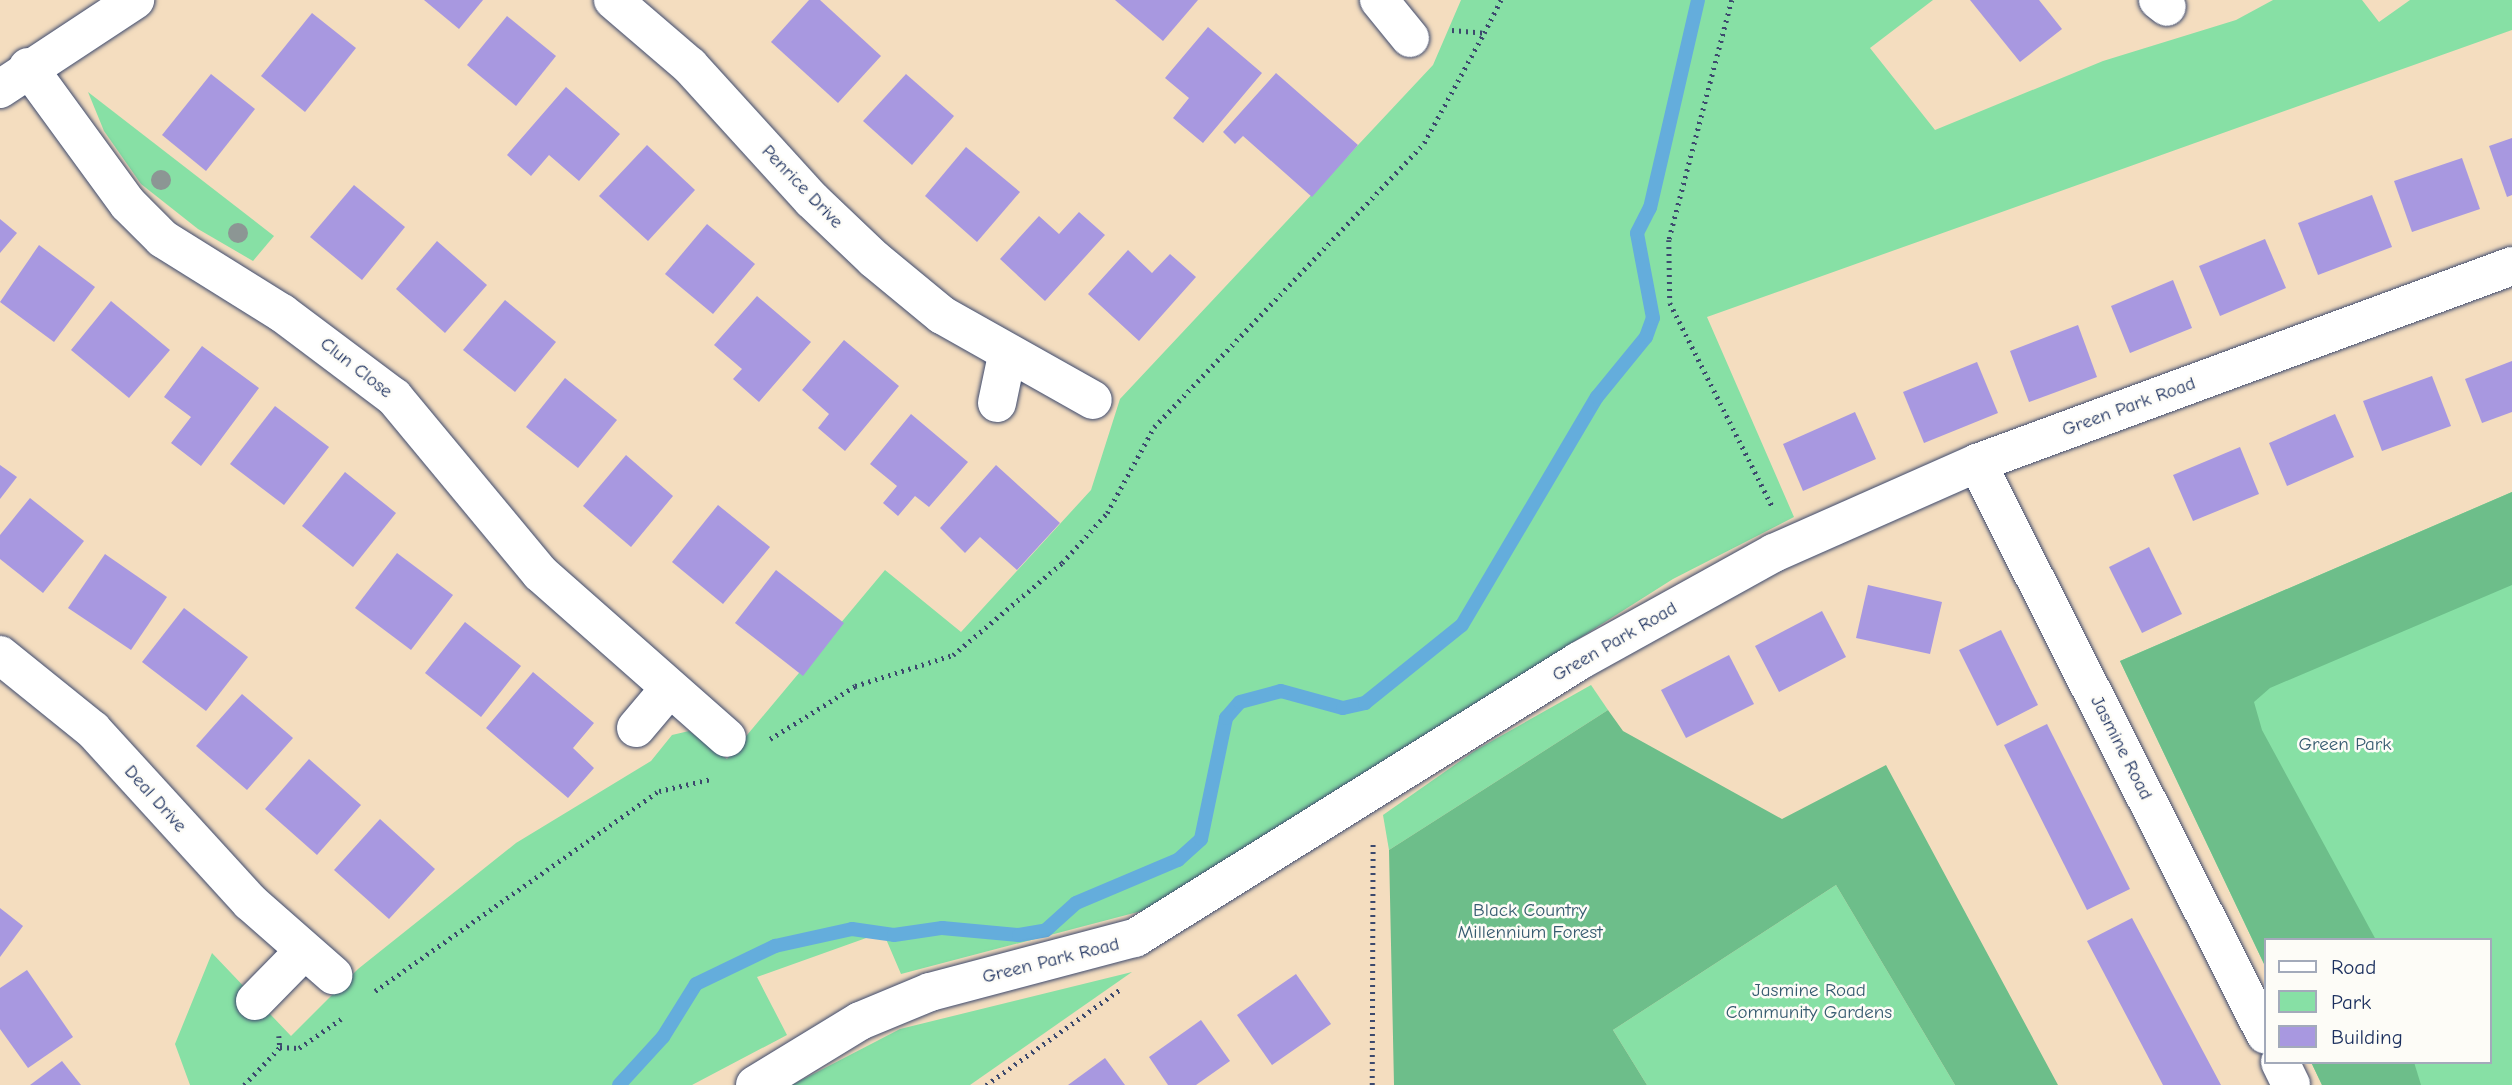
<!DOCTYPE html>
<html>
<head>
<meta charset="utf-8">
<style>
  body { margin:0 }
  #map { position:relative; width:2512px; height:1085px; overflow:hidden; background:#f4ddbf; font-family:"Comic Neue",sans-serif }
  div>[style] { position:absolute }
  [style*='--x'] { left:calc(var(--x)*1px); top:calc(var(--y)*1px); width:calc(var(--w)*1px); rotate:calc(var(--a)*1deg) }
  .green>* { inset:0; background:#87e0a5 }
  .forest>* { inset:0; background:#6dbe8a }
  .stream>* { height:14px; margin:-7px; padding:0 7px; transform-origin:7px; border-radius:7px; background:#64addc }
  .building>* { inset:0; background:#a898e0 }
  .path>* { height:4.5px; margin-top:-2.25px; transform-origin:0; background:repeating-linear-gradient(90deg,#3c496d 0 2px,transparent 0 7px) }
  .roads { filter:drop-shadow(0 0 2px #3c496d) drop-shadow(0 0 2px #3c496d) }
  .minor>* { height:38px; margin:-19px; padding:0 19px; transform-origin:19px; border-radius:19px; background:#fff }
  .trees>* { width:20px; height:20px; margin:-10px; border-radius:50%; background:#8c9694 }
  span { translate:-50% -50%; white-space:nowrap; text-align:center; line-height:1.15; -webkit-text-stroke:5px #fdfcf7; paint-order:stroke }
  .street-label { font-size:19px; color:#1b2f5e }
  .park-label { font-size:19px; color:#365b70 }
  .legend { position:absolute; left:2264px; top:938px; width:228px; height:126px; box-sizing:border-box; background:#fdfcf7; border:2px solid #a3aaba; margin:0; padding:9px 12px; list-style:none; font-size:21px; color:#1b2f5e }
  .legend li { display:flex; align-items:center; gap:14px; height:35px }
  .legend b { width:35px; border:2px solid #a3aaba }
</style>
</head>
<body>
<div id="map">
  <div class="green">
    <div style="clip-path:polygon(1461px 0,1933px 0,1870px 48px,1935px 130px,2103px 61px,2236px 20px,2273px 0,2362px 0,2379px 22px,2410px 0,2512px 0,2512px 30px,1707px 317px,1794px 517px,1673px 579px,1153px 908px,901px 974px,883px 932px,757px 977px,787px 1035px,692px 1085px,190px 1085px,175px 1044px,212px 953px,291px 1036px,358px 969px,516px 843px,651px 761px,672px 735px,689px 731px,727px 759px,885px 570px,961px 632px,1091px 490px,1120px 399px,1433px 65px)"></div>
    <div style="clip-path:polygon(88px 92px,274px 236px,253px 261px,198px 229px,141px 184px,104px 131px)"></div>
    <div style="clip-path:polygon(2512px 492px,2512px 1085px,2322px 1085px,2311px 1062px,2489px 1062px,2489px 940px,2265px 940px,2265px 966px,2120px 661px)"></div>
    <div style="clip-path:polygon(1591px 685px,1608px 710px,1389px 850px,1383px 815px,1476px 750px)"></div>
    <div style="clip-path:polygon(1836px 885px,1955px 1085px,1647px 1085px,1613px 1030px)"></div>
    <div style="clip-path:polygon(1132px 972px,970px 1085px,792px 1085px,900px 1029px)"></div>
  </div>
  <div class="forest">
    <div style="clip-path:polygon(2512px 492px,2512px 585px,2270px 688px,2254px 702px,2262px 730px,2376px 940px,2265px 940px,2265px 966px,2120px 661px)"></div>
    <div style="clip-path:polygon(1608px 710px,1623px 731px,1782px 819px,1886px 765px,2058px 1085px,1955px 1085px,1836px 885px,1613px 1030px,1647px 1085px,1394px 1085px,1389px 850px)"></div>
    <div style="clip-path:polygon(2311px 1062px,2414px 1062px,2421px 1085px,2322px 1085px)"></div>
  </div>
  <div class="stream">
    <div style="--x:619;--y:1085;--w:65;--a:-47.5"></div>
    <div style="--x:663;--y:1037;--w:62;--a:-58.1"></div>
    <div style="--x:696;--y:984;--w:88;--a:-25.7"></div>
    <div style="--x:775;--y:946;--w:79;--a:-12.4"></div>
    <div style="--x:852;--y:929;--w:42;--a:8.1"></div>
    <div style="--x:894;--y:935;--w:49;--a:-8.3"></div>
    <div style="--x:942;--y:928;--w:77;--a:5.2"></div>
    <div style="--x:1019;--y:935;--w:27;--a:-10"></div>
    <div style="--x:1046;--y:930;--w:40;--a:-42"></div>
    <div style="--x:1076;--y:903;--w:111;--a:-22.9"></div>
    <div style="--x:1178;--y:860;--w:31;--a:-42"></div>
    <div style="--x:1201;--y:839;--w:124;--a:-78.3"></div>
    <div style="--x:1226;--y:718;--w:21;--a:-49"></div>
    <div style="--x:1240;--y:702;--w:42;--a:-15"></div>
    <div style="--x:1281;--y:691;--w:64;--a:15.3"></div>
    <div style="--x:1343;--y:708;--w:23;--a:-13"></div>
    <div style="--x:1365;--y:703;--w:124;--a:-38.8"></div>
    <div style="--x:1462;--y:625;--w:265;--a:-59.4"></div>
    <div style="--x:1597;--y:397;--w:77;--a:-50.8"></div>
    <div style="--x:1646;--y:337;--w:20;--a:-70"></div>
    <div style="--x:1653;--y:318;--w:86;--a:-100.7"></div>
    <div style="--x:1637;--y:233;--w:28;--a:-63"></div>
    <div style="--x:1650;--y:208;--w:213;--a:-77"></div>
  </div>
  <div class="building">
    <div style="clip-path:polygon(424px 0,483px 0,459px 29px)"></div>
    <div style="clip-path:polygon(809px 0,820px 0,881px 56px,838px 103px,771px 42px)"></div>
    <div style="clip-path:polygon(1115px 0,1198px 0,1163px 41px)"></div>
    <div style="clip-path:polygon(1970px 0,2039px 0,2062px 29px,2020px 62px)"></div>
    <div style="clip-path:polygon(312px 13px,356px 48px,305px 112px,261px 76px)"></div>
    <div style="clip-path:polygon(507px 16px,556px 56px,516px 106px,467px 65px)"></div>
    <div style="clip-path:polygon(1208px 27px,1262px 73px,1203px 143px,1173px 118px,1189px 98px,1165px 78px)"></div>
    <div style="clip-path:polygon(1276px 73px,1358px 145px,1312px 197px,1243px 136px,1235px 144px,1223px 132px)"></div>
    <div style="clip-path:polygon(211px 74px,255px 109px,206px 171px,162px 135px)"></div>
    <div style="clip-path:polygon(906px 74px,954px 116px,912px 165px,863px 121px)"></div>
    <div style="clip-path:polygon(566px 87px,620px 134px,579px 181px,549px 155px,531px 176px,507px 155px)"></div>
    <div style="clip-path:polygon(2512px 138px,2512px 195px,2507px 197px,2489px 146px)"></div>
    <div style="clip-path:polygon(647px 145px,695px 190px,648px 241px,599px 196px)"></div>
    <div style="clip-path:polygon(966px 147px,1020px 192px,977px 242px,925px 196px)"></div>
    <div style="clip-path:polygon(2462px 158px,2480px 209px,2412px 232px,2394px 181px)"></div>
    <div style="clip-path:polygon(354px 185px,405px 227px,362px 280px,310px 237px)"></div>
    <div style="clip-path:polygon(2372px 195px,2392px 247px,2318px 275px,2298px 223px)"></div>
    <div style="clip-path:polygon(1079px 212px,1105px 235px,1045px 301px,1000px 259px,1039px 216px,1059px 234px)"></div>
    <div style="clip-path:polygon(0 219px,17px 233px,0 253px)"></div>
    <div style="clip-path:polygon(707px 224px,755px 264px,713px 314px,665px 274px)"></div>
    <div style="clip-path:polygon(2265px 239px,2286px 288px,2220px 316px,2199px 266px)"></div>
    <div style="clip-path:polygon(437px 241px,487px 285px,445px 333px,396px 289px)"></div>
    <div style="clip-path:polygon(39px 245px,95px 287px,54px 342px,0 302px)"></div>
    <div style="clip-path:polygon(1128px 250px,1152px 273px,1170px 254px,1196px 277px,1139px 341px,1088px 294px)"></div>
    <div style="clip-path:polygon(2173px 280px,2192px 328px,2130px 353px,2111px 306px)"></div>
    <div style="clip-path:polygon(757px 296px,811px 342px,759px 402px,733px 379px,742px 369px,714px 345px)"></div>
    <div style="clip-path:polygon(505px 300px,556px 342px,515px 392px,463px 350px)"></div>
    <div style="clip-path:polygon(111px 301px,170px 350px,129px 398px,71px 350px)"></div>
    <div style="clip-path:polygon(2078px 325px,2097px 377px,2029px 402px,2010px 351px)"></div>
    <div style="clip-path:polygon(844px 340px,899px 386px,845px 451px,818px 428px,829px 414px,802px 390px)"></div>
    <div style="clip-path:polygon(202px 346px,259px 388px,201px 466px,171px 443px,191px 417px,164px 397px)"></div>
    <div style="clip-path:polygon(2512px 361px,2512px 412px,2482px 423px,2465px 379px)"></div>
    <div style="clip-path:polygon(1977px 362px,1998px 413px,1924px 443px,1903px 392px)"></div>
    <div style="clip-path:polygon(2432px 376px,2451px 426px,2382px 451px,2363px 401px)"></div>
    <div style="clip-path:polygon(565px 378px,617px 420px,578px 468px,526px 427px)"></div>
    <div style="clip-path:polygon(275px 406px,329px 447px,284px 505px,230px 464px)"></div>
    <div style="clip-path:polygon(1855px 412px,1876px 459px,1803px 491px,1783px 444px)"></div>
    <div style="clip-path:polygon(911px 414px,968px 462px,929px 507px,915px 496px,898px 516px,883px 503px,897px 486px,870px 464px)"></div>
    <div style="clip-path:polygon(2335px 414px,2354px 457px,2287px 486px,2269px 443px)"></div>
    <div style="clip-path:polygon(2240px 447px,2259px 494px,2193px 521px,2173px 475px)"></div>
    <div style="clip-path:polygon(626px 455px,673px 496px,631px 547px,583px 506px)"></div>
    <div style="clip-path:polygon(0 465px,17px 477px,0 499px)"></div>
    <div style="clip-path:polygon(996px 465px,1060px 523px,1017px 570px,980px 537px,965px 553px,940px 528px)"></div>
    <div style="clip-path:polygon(345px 472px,396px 513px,353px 567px,302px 526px)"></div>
    <div style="clip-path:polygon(30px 498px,84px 541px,43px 593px,0 559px,0 535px)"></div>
    <div style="clip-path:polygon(718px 505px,770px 547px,723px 604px,672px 562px)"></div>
    <div style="clip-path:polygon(2149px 547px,2182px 614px,2142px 633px,2109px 567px)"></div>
    <div style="clip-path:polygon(397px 553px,453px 595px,411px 650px,355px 608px)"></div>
    <div style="clip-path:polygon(105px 554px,167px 597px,131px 650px,68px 608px)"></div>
    <div style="clip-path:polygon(776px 570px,844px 623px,803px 676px,735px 623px)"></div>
    <div style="clip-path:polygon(1868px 585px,1942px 602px,1930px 654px,1856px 638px)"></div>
    <div style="clip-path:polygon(184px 608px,248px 657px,206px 711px,142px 662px)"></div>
    <div style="clip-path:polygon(1822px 611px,1846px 657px,1779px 692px,1755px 646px)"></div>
    <div style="clip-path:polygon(465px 622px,521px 666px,481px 717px,425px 673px)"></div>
    <div style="clip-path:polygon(2001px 630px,2038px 705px,1997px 726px,1959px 650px)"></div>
    <div style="clip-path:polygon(1729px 655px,1754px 704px,1686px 738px,1661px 690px)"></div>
    <div style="clip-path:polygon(533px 672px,594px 723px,573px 748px,594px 768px,568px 798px,486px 728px)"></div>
    <div style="clip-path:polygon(242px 694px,293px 738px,247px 790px,196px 746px)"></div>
    <div style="clip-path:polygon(2047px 724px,2130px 889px,2087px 910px,2004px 745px)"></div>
    <div style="clip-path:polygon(309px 759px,361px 805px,317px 855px,265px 809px)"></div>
    <div style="clip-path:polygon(380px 819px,435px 869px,389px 919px,334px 870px)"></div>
    <div style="clip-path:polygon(0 908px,23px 926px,0 957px)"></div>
    <div style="clip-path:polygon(2132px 918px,2221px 1085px,2163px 1085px,2087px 941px)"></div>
    <div style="clip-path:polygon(27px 970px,73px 1037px,28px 1068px,0 1029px,0 988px)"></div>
    <div style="clip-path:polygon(1296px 974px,1331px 1024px,1272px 1065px,1237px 1015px)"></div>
    <div style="clip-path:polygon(1201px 1020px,1230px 1061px,1196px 1085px,1168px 1085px,1149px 1057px)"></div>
    <div style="clip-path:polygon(1105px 1058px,1125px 1085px,1068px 1085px)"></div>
    <div style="clip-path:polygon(62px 1061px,81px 1085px,30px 1085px)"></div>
  </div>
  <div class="path">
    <div style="--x:1732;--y:0;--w:248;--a:104.7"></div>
    <div style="--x:1669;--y:240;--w:63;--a:89.1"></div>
    <div style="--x:1670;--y:303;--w:227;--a:63.3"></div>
    <div style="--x:1452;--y:30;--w:32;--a:5"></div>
    <div style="--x:1484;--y:33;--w:37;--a:-63"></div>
    <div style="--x:770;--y:739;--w:100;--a:-31.9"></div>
    <div style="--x:855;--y:686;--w:103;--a:-17.6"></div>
    <div style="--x:953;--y:655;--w:143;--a:-40.2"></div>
    <div style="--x:1062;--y:563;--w:67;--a:-48"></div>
    <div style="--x:1107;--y:513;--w:98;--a:-61.3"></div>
    <div style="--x:1154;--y:427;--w:392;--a:-46.4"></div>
    <div style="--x:1424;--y:143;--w:125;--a:-61.4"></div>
    <div style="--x:375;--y:991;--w:347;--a:-35.2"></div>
    <div style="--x:659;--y:791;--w:53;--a:-13"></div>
    <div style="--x:279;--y:1036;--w:11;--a:85"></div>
    <div style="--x:280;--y:1047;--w:19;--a:3"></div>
    <div style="--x:299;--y:1048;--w:51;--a:-34.6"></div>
    <div style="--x:244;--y:1085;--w:52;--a:-46.5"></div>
    <div style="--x:986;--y:1085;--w:167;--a:-35.5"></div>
    <div style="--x:1372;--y:1085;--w:244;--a:-89.8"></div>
  </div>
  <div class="roads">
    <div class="minor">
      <div style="--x:613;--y:0;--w:101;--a:40.6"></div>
      <div style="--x:690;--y:66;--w:181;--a:47.7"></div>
      <div style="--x:812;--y:200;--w:86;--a:43.6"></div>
      <div style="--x:874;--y:259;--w:88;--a:39.5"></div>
      <div style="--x:942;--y:315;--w:173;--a:29.4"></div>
      <div style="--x:1379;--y:0;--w:49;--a:50.8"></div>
      <div style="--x:2158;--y:0;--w:11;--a:38"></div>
      <div style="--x:28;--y:67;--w:170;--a:53.9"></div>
      <div style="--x:128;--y:204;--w:49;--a:45"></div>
      <div style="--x:163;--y:239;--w:140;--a:31.9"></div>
      <div style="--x:282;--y:313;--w:140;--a:36.9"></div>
      <div style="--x:394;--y:397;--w:229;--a:50.3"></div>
      <div style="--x:540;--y:573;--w:249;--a:41.4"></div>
      <div style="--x:0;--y:89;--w:162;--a:-33.4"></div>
      <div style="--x:997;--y:403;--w:49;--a:-78.2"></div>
      <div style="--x:1977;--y:463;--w:640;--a:63.23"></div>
      <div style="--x:0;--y:655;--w:119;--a:38.9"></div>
      <div style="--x:93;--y:730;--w:233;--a:47.6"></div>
      <div style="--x:250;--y:902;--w:111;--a:41.3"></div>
      <div style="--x:636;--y:728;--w:51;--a:-49.8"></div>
      <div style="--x:255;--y:1001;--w:69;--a:-45.6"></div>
      <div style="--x:2280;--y:1062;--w:25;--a:64"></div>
      <div style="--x:755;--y:1085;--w:123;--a:-31.4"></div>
      <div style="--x:860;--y:1021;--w:76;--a:-22.5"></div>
      <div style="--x:930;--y:992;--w:212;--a:-14.8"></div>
      <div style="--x:1135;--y:938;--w:523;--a:-31.96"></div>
      <div style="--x:1579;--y:661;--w:223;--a:-29"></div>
      <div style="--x:1774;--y:553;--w:222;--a:-23.9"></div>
      <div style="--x:1977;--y:463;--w:570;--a:-20.21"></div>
    </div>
  </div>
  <div class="trees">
    <div style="left:161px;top:180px"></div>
    <div style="left:238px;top:233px"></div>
  </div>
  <div class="street-label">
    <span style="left:802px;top:187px;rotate:46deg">Penrice Drive</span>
    <span style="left:356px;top:368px;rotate:38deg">Clun Close</span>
    <span style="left:2129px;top:407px;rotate:-20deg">Green Park Road</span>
    <span style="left:1615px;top:642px;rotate:-30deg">Green Park Road</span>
    <span style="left:2121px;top:748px;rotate:63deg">Jasmine Road</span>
    <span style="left:155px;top:799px;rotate:48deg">Deal Drive</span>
    <span style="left:1051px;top:961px;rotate:-14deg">Green Park Road</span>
  </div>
  <div class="park-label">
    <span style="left:2345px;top:745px">Green Park</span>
    <span style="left:1530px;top:922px">Black Country<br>Millennium Forest</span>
    <span style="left:1809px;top:1002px">Jasmine Road<br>Community Gardens</span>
  </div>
  <ul class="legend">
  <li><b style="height:9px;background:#fff"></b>Road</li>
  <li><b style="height:19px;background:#87e0a5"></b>Park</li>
  <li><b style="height:19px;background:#a898e0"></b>Building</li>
  </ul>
</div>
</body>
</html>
